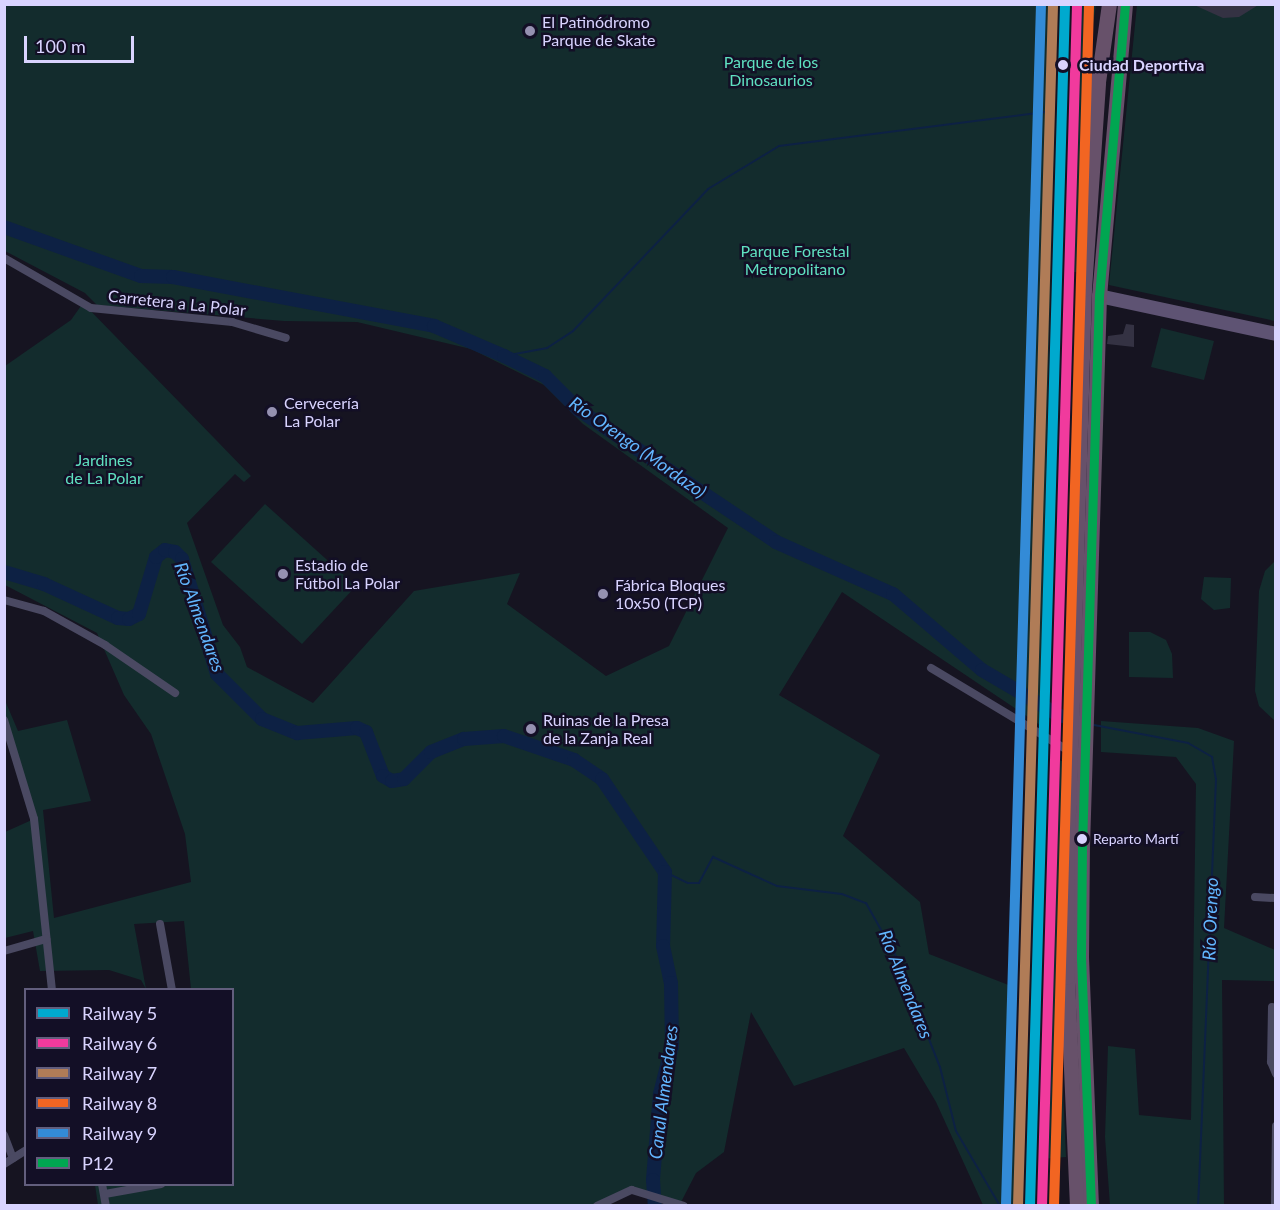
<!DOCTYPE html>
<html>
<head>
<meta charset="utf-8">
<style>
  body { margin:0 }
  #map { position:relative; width:1280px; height:1210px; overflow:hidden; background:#161421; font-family:Lato,sans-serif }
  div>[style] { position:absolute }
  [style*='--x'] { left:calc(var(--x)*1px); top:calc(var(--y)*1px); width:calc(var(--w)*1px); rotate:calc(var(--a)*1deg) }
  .green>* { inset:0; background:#132c2d }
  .stream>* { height:2px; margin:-1px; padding:0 1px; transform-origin:1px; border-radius:1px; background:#0d2144 }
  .river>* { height:14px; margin:-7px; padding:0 7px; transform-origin:7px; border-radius:7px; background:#0d2144 }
  .building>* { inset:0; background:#343243 }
  .street>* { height:8px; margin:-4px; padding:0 4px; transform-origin:4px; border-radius:4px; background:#4a4962 }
  .primary>* { height:14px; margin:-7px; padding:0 7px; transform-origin:7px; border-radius:7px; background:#5e5373 }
  .highway>* { height:15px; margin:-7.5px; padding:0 7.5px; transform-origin:7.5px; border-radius:7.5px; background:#67516a }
  .bus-1>* { height:9px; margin:-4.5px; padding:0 4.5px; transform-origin:4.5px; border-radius:4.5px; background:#00a651 }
  .rail-1>* { height:10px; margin:-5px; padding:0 5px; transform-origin:5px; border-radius:5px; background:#00a9ce }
  .rail-2>* { height:10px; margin:-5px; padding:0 5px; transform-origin:5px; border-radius:5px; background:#f13a9d }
  .rail-3>* { height:10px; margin:-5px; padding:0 5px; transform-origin:5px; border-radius:5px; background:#b07c57 }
  .rail-4>* { height:10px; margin:-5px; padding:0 5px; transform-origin:5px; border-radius:5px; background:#f26522 }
  .rail-5>* { height:10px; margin:-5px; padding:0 5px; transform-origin:5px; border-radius:5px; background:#338bd7 }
  .dots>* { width:16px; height:16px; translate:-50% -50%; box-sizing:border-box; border:3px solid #130f26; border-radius:50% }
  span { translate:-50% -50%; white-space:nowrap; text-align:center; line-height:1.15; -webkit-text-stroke:5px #130f26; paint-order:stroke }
  .bus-label { font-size:14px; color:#d9d4ff }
  .left { translate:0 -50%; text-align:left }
  .poi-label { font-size:16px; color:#d9d4ff }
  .park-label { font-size:16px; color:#5fe0c0 }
  .stop-label { font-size:16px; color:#d9d4ff; font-weight:700 }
  .street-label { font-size:16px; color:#d9d4ff }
  .water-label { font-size:18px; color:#62b6ff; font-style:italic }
  .frame { position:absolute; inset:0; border:6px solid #d9d4ff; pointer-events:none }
  .legend { position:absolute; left:24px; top:988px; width:210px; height:198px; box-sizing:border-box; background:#130f26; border:2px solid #625e7d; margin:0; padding:8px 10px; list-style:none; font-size:18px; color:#d9d4ff }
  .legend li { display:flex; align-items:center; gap:12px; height:30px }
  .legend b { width:30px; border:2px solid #625e7d }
  .scale { position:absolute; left:24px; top:36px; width:110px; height:27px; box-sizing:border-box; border:3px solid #d9d4ff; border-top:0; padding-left:8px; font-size:18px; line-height:21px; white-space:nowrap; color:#d9d4ff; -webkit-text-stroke:4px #130f26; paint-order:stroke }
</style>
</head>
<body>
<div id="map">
  <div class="green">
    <div style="clip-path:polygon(5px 5px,1057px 5px,1040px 725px,842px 592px,779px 695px,880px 755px,843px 836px,920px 902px,929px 954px,1011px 986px,1020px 1193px,1014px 1205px,983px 1205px,936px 1102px,904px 1048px,794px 1086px,751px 1012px,724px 1152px,696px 1173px,680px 1204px,632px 1190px,597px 1206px,98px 1205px,95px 1185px,232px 1184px,232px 990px,191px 989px,184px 921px,134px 924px,146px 989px,141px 980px,109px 970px,40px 971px,33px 931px,5px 938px,5px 832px,34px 819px,5px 720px,4px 698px,18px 731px,67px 720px,91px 801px,43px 810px,54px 918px,191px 882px,185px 834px,151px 734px,124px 695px,97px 633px,5px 585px,5px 366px,71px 320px,83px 303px,251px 476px,244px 482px,235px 474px,187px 523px,223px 625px,240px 647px,247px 667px,313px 703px,414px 591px,520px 573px,507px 604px,606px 676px,669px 646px,728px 528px,583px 424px,544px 385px,471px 349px,357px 322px,284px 321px,97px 305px,85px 293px,5px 251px)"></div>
    <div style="clip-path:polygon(1078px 5px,1096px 5px,1086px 71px,1079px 272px,1069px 272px)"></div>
    <div style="clip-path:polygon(1137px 5px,1275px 5px,1275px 321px,1109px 285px)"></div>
    <div style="clip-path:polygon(1161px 328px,1214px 341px,1204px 380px,1151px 367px)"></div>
    <div style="clip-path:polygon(265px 504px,356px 586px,302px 644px,211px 562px)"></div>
    <div style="clip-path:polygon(1275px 561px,1275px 721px,1259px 706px,1255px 691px,1259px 591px,1265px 571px)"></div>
    <div style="clip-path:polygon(1204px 577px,1231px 578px,1230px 608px,1214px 610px,1201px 599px)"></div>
    <div style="clip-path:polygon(1129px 632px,1150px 632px,1166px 640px,1172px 654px,1173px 678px,1129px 677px)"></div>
    <div style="clip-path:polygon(1101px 721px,1198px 728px,1234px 741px,1224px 928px,1275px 950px,1276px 981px,1222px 980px,1224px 1205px,1110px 1205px,1105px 1137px,1108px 1046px,1135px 1049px,1139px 1115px,1191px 1120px,1196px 784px,1176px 757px,1101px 752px)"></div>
    <div style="clip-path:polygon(1055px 757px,1063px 762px,1058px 976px,1066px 1157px,1041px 1159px)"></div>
  </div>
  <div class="stream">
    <div style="--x:504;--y:356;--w:44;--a:-10.5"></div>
    <div style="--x:547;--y:348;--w:31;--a:-33"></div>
    <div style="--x:573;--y:331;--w:196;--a:-46.4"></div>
    <div style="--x:708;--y:189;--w:83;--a:-31.2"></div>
    <div style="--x:779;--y:146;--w:274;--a:-7.3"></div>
    <div style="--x:1094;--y:725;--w:96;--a:10.8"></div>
    <div style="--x:1188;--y:743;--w:28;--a:30"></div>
    <div style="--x:1212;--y:757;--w:22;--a:80"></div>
    <div style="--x:1216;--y:779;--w:427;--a:92.4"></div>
    <div style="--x:665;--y:872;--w:25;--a:26"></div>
    <div style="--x:688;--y:883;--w:11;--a:0"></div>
    <div style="--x:699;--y:883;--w:30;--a:-62"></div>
    <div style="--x:713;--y:857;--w:70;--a:24.4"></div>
    <div style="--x:777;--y:886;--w:65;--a:7"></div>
    <div style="--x:842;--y:894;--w:26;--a:21"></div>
    <div style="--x:866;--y:903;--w:63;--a:60.6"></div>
    <div style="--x:897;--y:958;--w:117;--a:68.5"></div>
    <div style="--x:940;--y:1067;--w:66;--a:76"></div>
    <div style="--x:956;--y:1131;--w:87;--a:59.6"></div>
  </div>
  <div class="river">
    <div style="--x:4;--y:227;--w:145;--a:19.7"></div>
    <div style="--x:141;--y:276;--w:32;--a:2"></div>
    <div style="--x:173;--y:277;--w:266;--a:10.6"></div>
    <div style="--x:434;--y:326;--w:76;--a:23.2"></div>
    <div style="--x:504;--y:356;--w:46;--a:26"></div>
    <div style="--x:545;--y:376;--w:48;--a:45"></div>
    <div style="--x:579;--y:410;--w:237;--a:33.8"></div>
    <div style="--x:776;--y:542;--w:128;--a:24"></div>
    <div style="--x:893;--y:594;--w:117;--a:40.5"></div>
    <div style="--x:982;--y:670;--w:91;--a:30.5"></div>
    <div style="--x:4;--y:572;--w:42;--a:16.7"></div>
    <div style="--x:44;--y:584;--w:81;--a:24.7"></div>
    <div style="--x:118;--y:618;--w:11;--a:5"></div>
    <div style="--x:129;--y:619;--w:11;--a:-27"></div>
    <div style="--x:139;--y:614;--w:59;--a:-73.4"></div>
    <div style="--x:156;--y:557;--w:11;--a:-38"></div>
    <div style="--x:165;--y:550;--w:10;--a:11"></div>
    <div style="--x:175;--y:552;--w:10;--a:45"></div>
    <div style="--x:182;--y:559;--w:120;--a:73.1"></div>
    <div style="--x:217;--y:674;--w:64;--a:45"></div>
    <div style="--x:262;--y:719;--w:38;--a:22"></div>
    <div style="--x:297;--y:733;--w:60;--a:-4.8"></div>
    <div style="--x:357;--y:728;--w:10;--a:24"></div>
    <div style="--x:366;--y:732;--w:47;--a:68.9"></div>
    <div style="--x:383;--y:776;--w:10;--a:29"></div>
    <div style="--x:392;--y:781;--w:12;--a:-9"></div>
    <div style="--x:404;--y:779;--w:38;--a:-45"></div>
    <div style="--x:431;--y:752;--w:35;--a:-22"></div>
    <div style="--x:464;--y:739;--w:40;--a:-4.3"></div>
    <div style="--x:504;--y:736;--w:74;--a:18.9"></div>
    <div style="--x:574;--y:760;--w:34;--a:34"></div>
    <div style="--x:602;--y:779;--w:112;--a:55.9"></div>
    <div style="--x:665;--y:872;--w:74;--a:91.5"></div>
    <div style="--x:663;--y:946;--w:38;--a:78"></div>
    <div style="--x:671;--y:983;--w:63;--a:89.1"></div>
    <div style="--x:672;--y:1046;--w:49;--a:104"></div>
    <div style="--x:660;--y:1094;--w:86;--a:94.7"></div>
    <div style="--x:653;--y:1180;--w:26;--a:86"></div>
  </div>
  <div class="building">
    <div style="clip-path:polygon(1192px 4px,1260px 4px,1239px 17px,1223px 18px)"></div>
    <div style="clip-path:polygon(1126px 324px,1134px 325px,1134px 347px,1107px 344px,1108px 336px,1123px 334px)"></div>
  </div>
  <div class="street">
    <div style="--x:4;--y:258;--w:100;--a:29.9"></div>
    <div style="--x:91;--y:308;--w:142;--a:5.7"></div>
    <div style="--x:232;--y:322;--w:56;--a:16.5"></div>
    <div style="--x:4;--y:600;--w:41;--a:15.4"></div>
    <div style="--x:44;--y:611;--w:70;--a:29.1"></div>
    <div style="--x:105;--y:645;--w:85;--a:34.4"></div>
    <div style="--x:931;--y:668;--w:163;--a:31"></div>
    <div style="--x:4;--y:720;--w:103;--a:73.1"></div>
    <div style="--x:34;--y:819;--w:172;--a:84"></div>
    <div style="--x:1255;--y:897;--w:21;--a:3"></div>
    <div style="--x:160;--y:924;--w:67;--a:79.7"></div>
    <div style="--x:4;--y:951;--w:44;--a:-15.9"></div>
    <div style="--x:1272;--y:1007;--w:55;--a:91"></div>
    <div style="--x:1271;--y:1062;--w:13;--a:67"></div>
    <div style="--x:4;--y:1135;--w:25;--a:69"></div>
    <div style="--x:4;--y:1164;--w:26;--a:-32"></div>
    <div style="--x:102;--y:1184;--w:22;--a:80"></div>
    <div style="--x:105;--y:1194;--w:57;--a:-10.1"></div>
    <div style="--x:597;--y:1206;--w:38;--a:-25"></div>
    <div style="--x:632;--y:1190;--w:54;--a:17.1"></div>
    <div style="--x:1275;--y:1206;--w:80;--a:-89.3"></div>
  </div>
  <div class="primary">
    <div style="--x:1099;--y:296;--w:181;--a:12.1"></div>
  </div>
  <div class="highway">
    <div style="--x:1077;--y:1206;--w:229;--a:-92.5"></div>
    <div style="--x:1067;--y:977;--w:139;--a:-89.6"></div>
    <div style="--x:1068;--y:838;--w:549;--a:-88.33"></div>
    <div style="--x:1084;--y:289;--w:207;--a:-86.1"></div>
    <div style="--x:1098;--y:82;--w:79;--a:-82"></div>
    <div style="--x:1091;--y:1206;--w:249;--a:-92.3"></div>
    <div style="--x:1081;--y:957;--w:111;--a:-89.5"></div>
    <div style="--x:1082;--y:846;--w:550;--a:-88.23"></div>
    <div style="--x:1099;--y:296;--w:293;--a:-84.9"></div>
  </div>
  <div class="bus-1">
    <div style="--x:1091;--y:1206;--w:249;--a:-92.3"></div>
    <div style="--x:1081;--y:957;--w:111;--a:-89.5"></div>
    <div style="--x:1082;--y:846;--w:550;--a:-88.23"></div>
    <div style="--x:1099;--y:296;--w:293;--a:-84.9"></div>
  </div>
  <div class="rail-1">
    <div style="--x:1030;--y:1206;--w:1203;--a:-88.33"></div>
  </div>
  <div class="rail-2">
    <div style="--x:1042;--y:1206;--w:1203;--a:-88.33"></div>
  </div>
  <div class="rail-3">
    <div style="--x:1018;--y:1206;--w:1203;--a:-88.33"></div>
  </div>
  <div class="rail-4">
    <div style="--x:1054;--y:1206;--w:1202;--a:-88.33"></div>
  </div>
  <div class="rail-5">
    <div style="--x:1006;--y:1205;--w:1202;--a:-88.33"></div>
  </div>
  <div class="dots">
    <div style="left:530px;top:31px;background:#9591b1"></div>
    <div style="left:1063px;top:65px;background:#d9d4ff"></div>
    <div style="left:272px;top:412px;background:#9591b1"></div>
    <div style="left:283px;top:574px;background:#9591b1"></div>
    <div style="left:603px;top:594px;background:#9591b1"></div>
    <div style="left:531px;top:729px;background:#9591b1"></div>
    <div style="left:1082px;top:839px;background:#d9d4ff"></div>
  </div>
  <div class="bus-label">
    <span class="left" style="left:1093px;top:839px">Reparto Martí</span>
  </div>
  <div class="poi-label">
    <span class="left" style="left:542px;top:31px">El Patinódromo<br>Parque de Skate</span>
    <span class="left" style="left:284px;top:412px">Cervecería<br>La Polar</span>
    <span class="left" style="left:295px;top:574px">Estadio de<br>Fútbol La Polar</span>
    <span class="left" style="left:615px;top:594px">Fábrica Bloques<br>10x50 (TCP)</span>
    <span class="left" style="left:543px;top:729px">Ruinas de la Presa<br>de la Zanja Real</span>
  </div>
  <div class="park-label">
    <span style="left:771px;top:71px">Parque de los<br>Dinosaurios</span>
    <span style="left:795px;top:260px">Parque Forestal<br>Metropolitano</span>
    <span style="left:104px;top:469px">Jardines<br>de La Polar</span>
  </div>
  <div class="stop-label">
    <span class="left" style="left:1079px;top:65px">Ciudad Deportiva</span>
  </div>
  <div class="street-label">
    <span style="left:177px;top:303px;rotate:6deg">Carretera a La Polar</span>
  </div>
  <div class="water-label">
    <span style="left:638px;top:447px;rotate:35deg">Río Orengo (Mordazo)</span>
    <span style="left:200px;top:617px;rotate:70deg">Río Almendares</span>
    <span style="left:1210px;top:919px;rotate:-88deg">Río Orengo</span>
    <span style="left:906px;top:984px;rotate:68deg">Río Almendares</span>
    <span style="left:663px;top:1092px;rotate:-83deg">Canal Almendares</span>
  </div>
  <div class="frame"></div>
  <ul class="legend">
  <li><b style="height:8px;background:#00a9ce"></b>Railway 5</li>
  <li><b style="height:8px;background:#f13a9d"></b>Railway 6</li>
  <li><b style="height:8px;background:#b07c57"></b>Railway 7</li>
  <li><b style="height:8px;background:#f26522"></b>Railway 8</li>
  <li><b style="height:8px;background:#338bd7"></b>Railway 9</li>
  <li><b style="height:8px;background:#00a651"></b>P12</li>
  </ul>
  <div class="scale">100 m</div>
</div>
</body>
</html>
